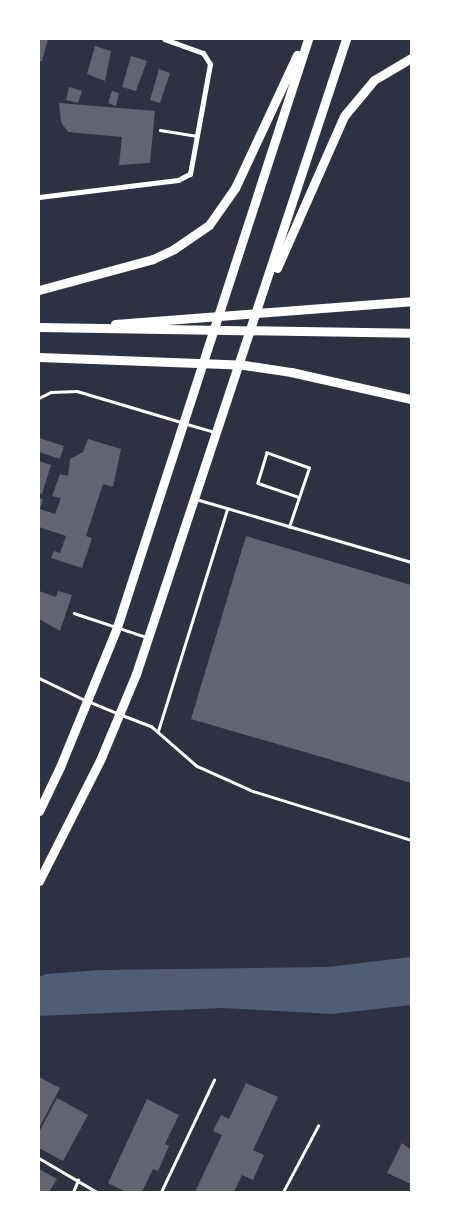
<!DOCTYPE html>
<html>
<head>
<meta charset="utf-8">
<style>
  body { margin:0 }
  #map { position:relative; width:450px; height:1231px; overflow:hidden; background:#2d3142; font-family:Figtree,sans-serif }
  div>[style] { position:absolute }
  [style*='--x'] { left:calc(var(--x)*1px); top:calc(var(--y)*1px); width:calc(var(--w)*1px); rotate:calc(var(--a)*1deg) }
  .water>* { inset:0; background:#4f5d75 }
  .building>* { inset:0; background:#626471 }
  .service>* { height:2.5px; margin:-1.25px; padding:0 1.25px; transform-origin:1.25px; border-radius:1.25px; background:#fff }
  .minor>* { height:5px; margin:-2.5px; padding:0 2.5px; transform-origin:2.5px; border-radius:2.5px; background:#fff }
  .primary>* { height:9px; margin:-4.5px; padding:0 4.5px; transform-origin:4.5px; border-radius:4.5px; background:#fff }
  span { translate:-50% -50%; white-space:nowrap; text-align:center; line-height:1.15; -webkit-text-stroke:4px #fff; paint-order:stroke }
  .frame { position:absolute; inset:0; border:40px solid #fff; pointer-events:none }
</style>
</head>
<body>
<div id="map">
  <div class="water">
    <div style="clip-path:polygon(411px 957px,411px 1005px,332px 1014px,222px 1008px,39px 1016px,39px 977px,46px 974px,101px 970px,328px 967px)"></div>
  </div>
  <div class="building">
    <div style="clip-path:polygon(39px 39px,48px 39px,42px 61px,39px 61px)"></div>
    <div style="clip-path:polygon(95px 46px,111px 51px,105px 81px,87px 74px)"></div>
    <div style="clip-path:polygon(131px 56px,147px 61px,136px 91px,122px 87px)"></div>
    <div style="clip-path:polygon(159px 69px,170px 73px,160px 103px,150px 100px)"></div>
    <div style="clip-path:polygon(69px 87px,82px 91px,78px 103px,66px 100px)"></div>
    <div style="clip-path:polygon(112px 91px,119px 93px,116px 106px,108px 103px)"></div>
    <div style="clip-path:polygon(59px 103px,155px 111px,150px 163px,119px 165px,122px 137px,68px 132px,61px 122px)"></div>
    <div style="clip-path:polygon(39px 438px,64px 446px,60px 459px,39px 452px)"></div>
    <div style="clip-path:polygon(88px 439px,121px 449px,113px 487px,103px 484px,86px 536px,92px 538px,82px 568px,51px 558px,54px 551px,60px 553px,66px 536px,39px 527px,39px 498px,43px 499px,40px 509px,55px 514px,61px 498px,52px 496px,60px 474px,68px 476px,70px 459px,83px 452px)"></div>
    <div style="clip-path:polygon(39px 461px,51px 465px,42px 494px,39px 493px)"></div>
    <div style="clip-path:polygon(246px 536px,411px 585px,411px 783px,191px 719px)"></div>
    <div style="clip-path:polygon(39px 591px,56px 597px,58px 591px,72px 595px,60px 631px,39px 619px)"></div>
    <div style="clip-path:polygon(39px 1077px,60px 1088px,39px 1128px)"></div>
    <div style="clip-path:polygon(246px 1083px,278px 1097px,253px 1150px,264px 1155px,253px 1180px,242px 1175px,234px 1192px,195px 1192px,222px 1135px,213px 1131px,221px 1115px,229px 1119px)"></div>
    <div style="clip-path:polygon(57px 1098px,88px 1115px,63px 1161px,39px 1148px,39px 1132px)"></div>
    <div style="clip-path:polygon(147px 1099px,179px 1115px,165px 1144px,169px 1146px,158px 1171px,153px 1169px,142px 1192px,126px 1192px,108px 1183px)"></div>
    <div style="clip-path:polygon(402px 1143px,411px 1150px,411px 1184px,387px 1173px)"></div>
    <div style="clip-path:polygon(39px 1169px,57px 1179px,49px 1192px,39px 1192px)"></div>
  </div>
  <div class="service">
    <div style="--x:160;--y:130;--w:36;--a:9"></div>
    <div style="--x:39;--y:398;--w:13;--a:-27"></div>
    <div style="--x:51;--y:392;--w:26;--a:-2"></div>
    <div style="--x:77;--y:391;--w:109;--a:16.6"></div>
    <div style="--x:187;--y:424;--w:29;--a:16"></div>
    <div style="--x:196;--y:499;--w:224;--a:16.3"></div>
    <div style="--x:289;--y:527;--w:62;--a:-71.3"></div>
    <div style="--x:309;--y:468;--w:45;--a:-160.3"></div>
    <div style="--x:267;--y:453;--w:31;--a:107"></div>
    <div style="--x:258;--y:483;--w:43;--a:18.9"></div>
    <div style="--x:74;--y:613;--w:76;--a:18.4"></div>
    <div style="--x:39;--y:678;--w:51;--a:25.6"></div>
    <div style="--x:90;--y:702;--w:29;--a:22"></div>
    <div style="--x:122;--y:715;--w:31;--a:21"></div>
    <div style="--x:151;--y:726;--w:61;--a:41"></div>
    <div style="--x:197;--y:766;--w:61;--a:24.1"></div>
    <div style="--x:253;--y:791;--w:165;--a:17.2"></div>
    <div style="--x:158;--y:731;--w:232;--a:-72.7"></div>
    <div style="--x:39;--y:1158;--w:67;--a:30.4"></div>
    <div style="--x:73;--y:1192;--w:13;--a:-67"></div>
    <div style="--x:161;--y:1192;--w:124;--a:-64.7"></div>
    <div style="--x:283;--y:1192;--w:75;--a:-62.1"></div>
  </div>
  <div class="minor">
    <div style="--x:39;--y:197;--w:140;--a:-7"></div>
    <div style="--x:178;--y:180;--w:13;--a:-27"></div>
    <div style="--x:190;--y:174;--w:112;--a:-79.7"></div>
    <div style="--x:210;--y:64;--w:13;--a:-122"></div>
    <div style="--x:203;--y:53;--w:41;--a:-160.3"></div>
  </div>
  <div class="primary">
    <div style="--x:277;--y:268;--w:166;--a:-66.2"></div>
    <div style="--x:344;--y:116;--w:47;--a:-50.2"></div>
    <div style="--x:374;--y:80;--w:43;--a:-30.7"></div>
    <div style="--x:39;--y:290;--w:118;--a:-15.2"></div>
    <div style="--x:153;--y:259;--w:23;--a:-25"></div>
    <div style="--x:174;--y:249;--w:42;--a:-34.4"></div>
    <div style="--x:209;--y:225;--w:45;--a:-54.9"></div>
    <div style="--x:235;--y:188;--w:147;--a:-65"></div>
    <div style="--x:115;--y:324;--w:297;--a:-4.4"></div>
    <div style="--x:39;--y:327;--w:372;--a:0.9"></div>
    <div style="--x:39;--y:357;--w:205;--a:2.2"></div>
    <div style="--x:244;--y:365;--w:48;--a:8.5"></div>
    <div style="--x:291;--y:372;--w:123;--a:12.7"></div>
    <div style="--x:39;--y:811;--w:49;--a:-64.5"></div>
    <div style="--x:60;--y:767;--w:151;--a:-67.8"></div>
    <div style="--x:117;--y:627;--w:618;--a:-72"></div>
    <div style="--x:39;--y:881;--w:138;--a:-63.2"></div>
    <div style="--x:101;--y:758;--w:91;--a:-67.4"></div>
    <div style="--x:136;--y:674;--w:669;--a:-71.7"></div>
  </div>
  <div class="frame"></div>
</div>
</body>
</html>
